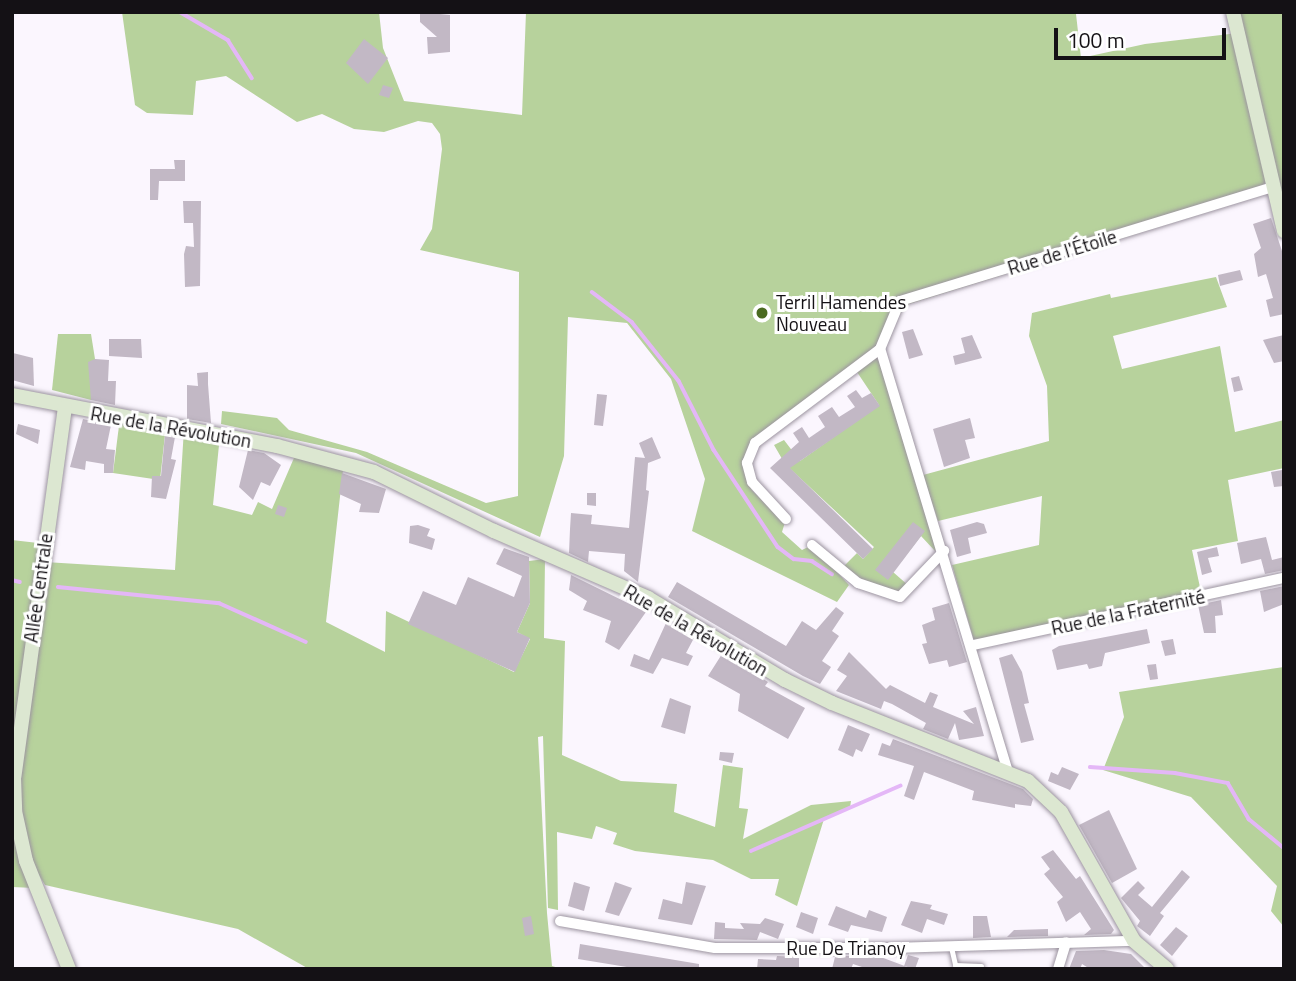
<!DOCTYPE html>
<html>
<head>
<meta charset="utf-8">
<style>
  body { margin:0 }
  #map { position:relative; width:1296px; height:981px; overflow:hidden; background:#fbf6fe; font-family:"Titillium Web",sans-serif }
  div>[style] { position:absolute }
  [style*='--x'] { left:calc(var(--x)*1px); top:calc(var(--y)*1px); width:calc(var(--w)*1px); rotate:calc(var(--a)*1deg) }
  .green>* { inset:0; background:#b7d29c }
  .stream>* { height:3.5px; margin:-1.75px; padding:0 1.75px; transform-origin:1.75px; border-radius:1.75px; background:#e4b7f7 }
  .building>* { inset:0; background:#c2b8c5 }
  .roads { filter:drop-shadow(0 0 2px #9c94a0) drop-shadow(0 0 2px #9c94a0) }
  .lane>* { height:5px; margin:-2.5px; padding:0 2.5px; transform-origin:2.5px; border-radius:2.5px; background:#fff }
  .street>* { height:10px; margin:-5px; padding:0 5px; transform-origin:5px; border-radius:5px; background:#fff }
  .secondary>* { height:14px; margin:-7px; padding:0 7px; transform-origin:7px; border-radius:7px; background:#dce7d1 }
  .dots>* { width:19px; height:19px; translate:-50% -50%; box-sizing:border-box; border:4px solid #fff; border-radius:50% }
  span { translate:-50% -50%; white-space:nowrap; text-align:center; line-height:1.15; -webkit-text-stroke:6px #fff; paint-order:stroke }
  .street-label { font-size:19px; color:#141115 }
  .poi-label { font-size:19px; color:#141115 }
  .left { translate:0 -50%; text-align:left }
  .frame { position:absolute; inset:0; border:14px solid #141115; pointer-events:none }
  .scale { position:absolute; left:1054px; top:28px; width:172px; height:32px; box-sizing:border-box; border:4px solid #141115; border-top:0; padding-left:9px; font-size:21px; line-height:24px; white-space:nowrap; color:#141115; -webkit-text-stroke:5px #fff; paint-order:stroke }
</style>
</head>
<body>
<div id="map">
  <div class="green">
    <div style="clip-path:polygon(122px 12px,379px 12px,383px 48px,404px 101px,522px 115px,526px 12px,1081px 12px,1076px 14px,1081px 58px,1145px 44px,1238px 33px,1237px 12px,1284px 12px,1284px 214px,1274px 173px,1261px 188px,1233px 204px,909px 304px,884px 331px,880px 349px,941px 540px,935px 551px,921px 536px,893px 572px,909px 586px,898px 593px,867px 583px,844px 566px,857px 553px,863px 559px,874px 547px,785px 464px,774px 445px,784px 440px,800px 461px,879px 405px,855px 369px,759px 438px,746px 470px,751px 489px,780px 519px,786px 519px,782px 532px,802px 550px,812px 545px,849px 585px,837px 602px,692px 531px,705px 479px,671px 379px,627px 323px,568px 317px,564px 456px,540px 537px,356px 453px,221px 424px,222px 411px,277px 418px,289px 430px,367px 452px,486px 503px,518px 496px,519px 272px,420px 250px,432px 229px,442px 149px,440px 134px,432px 123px,418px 121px,384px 132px,354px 129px,322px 114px,297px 122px,226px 76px,196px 81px,193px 115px,147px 113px,135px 105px)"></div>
    <div style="clip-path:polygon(1216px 277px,1227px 307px,1113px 336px,1122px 369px,1220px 346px,1235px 432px,1284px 420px,1284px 468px,1228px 480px,1238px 541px,1192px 550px,1201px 592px,974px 641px,952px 565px,1039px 545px,1042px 496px,938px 521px,923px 475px,1049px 441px,1047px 386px,1029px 336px,1032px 313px,1110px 294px,1111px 298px)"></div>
    <div style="clip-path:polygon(58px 334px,91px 334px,95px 359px,91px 400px,52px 390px)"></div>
    <div style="clip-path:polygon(120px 418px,166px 426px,160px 480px,113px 473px)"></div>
    <div style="clip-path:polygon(184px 429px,220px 435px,213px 505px,252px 515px,258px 502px,272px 509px,297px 451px,343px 470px,326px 622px,385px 652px,386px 611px,514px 672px,530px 639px,517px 632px,530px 603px,529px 561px,545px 559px,544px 638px,565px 641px,562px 755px,621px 781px,677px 784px,674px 812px,715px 827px,723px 765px,743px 768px,739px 808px,748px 809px,743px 839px,811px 805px,851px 801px,850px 808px,824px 819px,797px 906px,775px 895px,779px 879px,751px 879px,713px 860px,635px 851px,613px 844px,617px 833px,596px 826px,592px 839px,557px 832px,558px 910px,548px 908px,543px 736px,538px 737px,547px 913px,552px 966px,562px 969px,309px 969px,238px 929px,45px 885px,31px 862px,35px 888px,12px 887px,12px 540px,38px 543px,45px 562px,175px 570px)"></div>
    <div style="clip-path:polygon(1284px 667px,1284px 927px,1271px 911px,1277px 886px,1191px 797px,1103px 770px,1124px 717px,1119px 692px)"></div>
  </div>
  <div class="stream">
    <div style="--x:180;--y:12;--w:56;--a:30.3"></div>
    <div style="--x:228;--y:40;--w:45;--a:57.7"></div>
    <div style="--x:592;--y:292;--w:50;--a:36.9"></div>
    <div style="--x:632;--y:322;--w:75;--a:51.5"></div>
    <div style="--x:679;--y:381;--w:77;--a:63.1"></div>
    <div style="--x:714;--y:450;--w:116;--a:56.6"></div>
    <div style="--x:778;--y:547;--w:20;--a:37"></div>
    <div style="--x:794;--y:559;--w:18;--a:6"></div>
    <div style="--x:812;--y:561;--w:24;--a:33"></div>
    <div style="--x:12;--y:580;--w:8;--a:14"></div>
    <div style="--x:58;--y:587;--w:162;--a:5.7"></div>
    <div style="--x:219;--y:603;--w:95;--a:24.1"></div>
    <div style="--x:1090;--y:767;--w:85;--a:4"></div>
    <div style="--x:1175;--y:773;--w:54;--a:10.7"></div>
    <div style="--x:1228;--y:783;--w:42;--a:59.7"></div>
    <div style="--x:1249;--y:819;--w:45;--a:39.6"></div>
    <div style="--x:751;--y:851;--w:163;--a:-23.6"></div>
  </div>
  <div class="building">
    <div style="clip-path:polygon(420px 12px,450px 15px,450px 52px,428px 54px,427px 37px,437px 37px,420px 22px)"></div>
    <div style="clip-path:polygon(364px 39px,388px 58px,368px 84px,346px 63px)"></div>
    <div style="clip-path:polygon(383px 85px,393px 88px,389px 98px,379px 95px)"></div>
    <div style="clip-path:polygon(174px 160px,185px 160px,185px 181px,159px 181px,158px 200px,150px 200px,150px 169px,175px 169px)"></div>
    <div style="clip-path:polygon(183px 201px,201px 201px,200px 286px,185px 287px,184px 254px,186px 246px,194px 247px,193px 223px,184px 223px)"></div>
    <div style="clip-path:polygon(1271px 218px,1284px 257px,1284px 314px,1270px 317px,1266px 300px,1273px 298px,1266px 274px,1258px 277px,1254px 254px,1261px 248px,1253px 224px)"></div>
    <div style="clip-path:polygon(1240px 270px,1243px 280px,1220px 286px,1218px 275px)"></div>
    <div style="clip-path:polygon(913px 329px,923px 355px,909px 359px,902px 332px)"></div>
    <div style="clip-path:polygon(972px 335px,982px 358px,955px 365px,953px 356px,965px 353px,961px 338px)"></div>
    <div style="clip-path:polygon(1284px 335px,1284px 361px,1274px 363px,1263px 340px)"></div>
    <div style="clip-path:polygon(109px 339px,141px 339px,142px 358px,109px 356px)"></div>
    <div style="clip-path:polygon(13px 353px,33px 358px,34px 386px,12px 380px)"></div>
    <div style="clip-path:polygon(95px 359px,109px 360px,108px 381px,116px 381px,115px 405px,91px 400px,88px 362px)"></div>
    <div style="clip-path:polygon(208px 372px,208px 384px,211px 423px,187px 419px,187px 385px,198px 386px,197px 373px)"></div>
    <div style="clip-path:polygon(1239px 376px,1243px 390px,1234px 392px,1231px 378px)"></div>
    <div style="clip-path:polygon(856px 390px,862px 398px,871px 393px,880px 406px,790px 468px,873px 549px,863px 559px,770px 468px,799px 442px,793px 433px,802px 427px,809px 438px,825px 427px,818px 416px,832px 407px,839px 417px,855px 407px,847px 396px)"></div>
    <div style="clip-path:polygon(597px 394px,607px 395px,603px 426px,594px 425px)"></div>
    <div style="clip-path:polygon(970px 418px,975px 438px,965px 440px,970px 458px,944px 467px,933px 429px)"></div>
    <div style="clip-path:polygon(83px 419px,111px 425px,106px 449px,115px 450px,113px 473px,104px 473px,104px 464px,86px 461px,85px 470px,70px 467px)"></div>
    <div style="clip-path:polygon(18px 424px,40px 430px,38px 444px,16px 434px)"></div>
    <div style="clip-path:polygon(165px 435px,175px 437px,171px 459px,176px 460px,166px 499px,151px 497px,152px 476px,161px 476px)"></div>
    <div style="clip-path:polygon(652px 437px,661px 458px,648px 463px,646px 490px,649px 491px,638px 582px,624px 571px,625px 554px,589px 551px,588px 562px,569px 553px,570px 529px,571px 513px,592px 515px,591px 524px,629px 528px,635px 457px,645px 458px,639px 443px)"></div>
    <div style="clip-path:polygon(248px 450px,264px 453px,281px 465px,270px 486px,261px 482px,253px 500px,239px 487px)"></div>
    <div style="clip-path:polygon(1282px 470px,1284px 486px,1274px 487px,1271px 472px)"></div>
    <div style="clip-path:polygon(342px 473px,386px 489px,379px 513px,359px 512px,361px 504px,339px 494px)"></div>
    <div style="clip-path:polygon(587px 493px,596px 493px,596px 506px,587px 505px)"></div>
    <div style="clip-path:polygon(278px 505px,287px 508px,284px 517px,275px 514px)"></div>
    <div style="clip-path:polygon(913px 522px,925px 531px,888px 580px,875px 570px)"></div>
    <div style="clip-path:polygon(977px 522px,984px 524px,987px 533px,968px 538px,971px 553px,957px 557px,950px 530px)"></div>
    <div style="clip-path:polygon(418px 525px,430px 529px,427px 536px,435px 539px,432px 550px,409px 543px,410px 526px)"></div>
    <div style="clip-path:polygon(1266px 537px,1272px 560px,1284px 557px,1284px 570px,1265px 574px,1261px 559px,1241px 564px,1237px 543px)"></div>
    <div style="clip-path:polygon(1217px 547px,1219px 556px,1208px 558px,1212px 572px,1202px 575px,1197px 552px)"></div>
    <div style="clip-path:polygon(504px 548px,529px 557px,530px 603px,517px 632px,530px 638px,515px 672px,408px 624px,423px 591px,456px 605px,468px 577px,514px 597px,522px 576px,496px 564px)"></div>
    <div style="clip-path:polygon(571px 575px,646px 612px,619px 650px,605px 642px,611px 621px,583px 610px,587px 601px,569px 590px)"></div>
    <div style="clip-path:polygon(677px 582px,786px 646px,802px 621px,816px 630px,836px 607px,844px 613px,832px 631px,839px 636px,822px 661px,831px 667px,820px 684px,803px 676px,668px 597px)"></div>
    <div style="clip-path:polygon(1284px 586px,1284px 604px,1264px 612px,1260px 591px)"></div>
    <div style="clip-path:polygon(1221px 600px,1223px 615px,1215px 616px,1216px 633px,1204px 633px,1198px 605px)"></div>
    <div style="clip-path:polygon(949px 603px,967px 662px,949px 667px,947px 660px,929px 664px,922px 644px,927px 643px,922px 625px,935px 620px,932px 608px)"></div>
    <div style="clip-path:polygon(666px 623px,694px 638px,686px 653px,693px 656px,688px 666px,662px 658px,653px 674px,630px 666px,634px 654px,649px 660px)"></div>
    <div style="clip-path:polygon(1147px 629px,1150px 643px,1105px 653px,1102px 666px,1089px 669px,1087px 664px,1057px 670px,1052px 650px,1059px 646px)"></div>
    <div style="clip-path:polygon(1173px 639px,1176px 654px,1165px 656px,1161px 641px)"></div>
    <div style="clip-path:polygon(849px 652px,886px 689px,890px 685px,925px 703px,930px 692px,938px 695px,933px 707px,974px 724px,963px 711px,976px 707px,984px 736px,959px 740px,955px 723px,948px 739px,923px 729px,926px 723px,892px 704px,884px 701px,881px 709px,836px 691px,847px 676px,837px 670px)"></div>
    <div style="clip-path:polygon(722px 654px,768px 682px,765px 686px,805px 708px,788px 739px,738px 711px,740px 694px,708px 676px)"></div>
    <div style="clip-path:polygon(1012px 654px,1022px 672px,1029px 703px,1024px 704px,1034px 740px,1021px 743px,999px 658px)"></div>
    <div style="clip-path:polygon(1156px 664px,1158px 679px,1150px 680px,1147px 665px)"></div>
    <div style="clip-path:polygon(670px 698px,691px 706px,685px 734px,661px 727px)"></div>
    <div style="clip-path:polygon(848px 725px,870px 734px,862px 752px,856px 749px,853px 757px,838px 750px)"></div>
    <div style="clip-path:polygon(893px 739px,1023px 789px,1033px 799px,1031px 806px,1015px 804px,1015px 808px,972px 800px,974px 791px,924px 772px,914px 800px,904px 796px,914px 766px,878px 755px,882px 743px,890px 746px)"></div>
    <div style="clip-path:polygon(720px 752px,734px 753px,732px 763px,719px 760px)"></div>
    <div style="clip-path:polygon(1062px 767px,1079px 774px,1070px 790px,1048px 781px,1051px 772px,1058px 775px)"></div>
    <div style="clip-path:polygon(1109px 810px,1137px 869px,1112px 883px,1079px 825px)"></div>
    <div style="clip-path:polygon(1053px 850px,1076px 879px,1080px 876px,1114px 930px,1111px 934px,1084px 935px,1091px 929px,1080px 912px,1066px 922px,1057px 902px,1063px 897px,1044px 874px,1050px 869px,1041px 857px)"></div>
    <div style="clip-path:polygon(1182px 870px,1190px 877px,1160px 913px,1164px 916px,1150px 936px,1137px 926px,1140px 921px,1121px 898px,1138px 881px,1145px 888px,1138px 895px,1152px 907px)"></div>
    <div style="clip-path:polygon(574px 882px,590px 887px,584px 911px,568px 906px)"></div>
    <div style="clip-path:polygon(615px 882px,632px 888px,619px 916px,605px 912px)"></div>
    <div style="clip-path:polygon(686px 882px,706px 886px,692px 925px,658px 919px,663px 899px,682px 904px)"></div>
    <div style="clip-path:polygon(911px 901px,932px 905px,930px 909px,948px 914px,944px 925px,927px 919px,922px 933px,901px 925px)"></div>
    <div style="clip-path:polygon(836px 906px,866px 918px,869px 910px,887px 917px,882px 932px,851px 925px,848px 932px,828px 925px)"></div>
    <div style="clip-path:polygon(801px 912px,818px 918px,813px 934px,796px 927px)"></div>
    <div style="clip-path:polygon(531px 916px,534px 934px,525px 936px,522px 918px)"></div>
    <div style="clip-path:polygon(973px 916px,987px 916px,991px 937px,973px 938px)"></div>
    <div style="clip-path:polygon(765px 918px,784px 924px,778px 939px,760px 932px,757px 940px,714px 939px,715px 922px,725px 923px,725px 928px,744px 929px,740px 923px,760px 924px)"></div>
    <div style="clip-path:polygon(1176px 927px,1188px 936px,1172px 956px,1160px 945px)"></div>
    <div style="clip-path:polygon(1048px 929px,1048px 936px,1007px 937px,1014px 930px)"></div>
    <div style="clip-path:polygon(580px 944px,699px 964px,699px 969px,639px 969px,578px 959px)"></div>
    <div style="clip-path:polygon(1104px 950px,1131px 954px,1146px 969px,1090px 969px,1082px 964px,1080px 969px,1069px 969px,1076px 951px)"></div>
    <div style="clip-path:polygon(908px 955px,919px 958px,915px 969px,904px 966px)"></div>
    <div style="clip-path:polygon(777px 956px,799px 957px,799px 969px,757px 969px,758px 959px,776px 960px)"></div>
    <div style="clip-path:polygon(832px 956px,878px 956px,910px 968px,868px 969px,853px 964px,851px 969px,832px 969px,835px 957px)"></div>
  </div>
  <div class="roads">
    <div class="lane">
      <div style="--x:951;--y:947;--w:18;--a:77"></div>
      <div style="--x:955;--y:965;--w:26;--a:2"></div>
    </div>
    <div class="street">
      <div style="--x:786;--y:519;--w:50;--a:-132.6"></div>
      <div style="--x:752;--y:482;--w:20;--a:-105"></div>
      <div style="--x:747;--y:463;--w:22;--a:-68"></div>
      <div style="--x:755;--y:443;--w:156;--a:-36.9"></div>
      <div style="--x:812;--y:545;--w:60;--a:39.6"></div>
      <div style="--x:858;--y:583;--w:44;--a:18.4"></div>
      <div style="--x:900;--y:597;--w:64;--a:-46.3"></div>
      <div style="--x:973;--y:645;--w:318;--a:-12.2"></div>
      <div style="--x:1008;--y:772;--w:442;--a:-106.8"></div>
      <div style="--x:880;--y:349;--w:52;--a:-67.4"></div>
      <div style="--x:900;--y:301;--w:390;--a:-17"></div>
      <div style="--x:560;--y:921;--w:157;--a:9.9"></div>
      <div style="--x:715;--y:948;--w:177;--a:0"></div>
      <div style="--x:892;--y:948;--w:242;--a:-1.7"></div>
      <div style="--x:1058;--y:969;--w:28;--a:-73"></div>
    </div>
    <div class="secondary">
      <div style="--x:1233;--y:12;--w:225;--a:76.9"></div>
      <div style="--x:12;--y:395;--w:270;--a:10.9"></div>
      <div style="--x:277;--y:446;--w:100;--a:15"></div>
      <div style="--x:374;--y:472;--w:134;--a:26.2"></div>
      <div style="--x:494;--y:531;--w:168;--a:23.5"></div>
      <div style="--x:648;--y:598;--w:160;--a:30.9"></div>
      <div style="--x:785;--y:680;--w:52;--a:26.1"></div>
      <div style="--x:832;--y:703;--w:211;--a:21.7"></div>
      <div style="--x:1028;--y:781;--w:45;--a:43.2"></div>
      <div style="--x:1061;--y:812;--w:148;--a:60.5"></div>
      <div style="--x:1134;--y:941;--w:43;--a:40.3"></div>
      <div style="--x:65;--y:407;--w:373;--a:97.8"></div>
      <div style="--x:14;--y:777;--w:34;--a:88"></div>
      <div style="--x:15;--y:811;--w:51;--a:77.6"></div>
      <div style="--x:26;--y:861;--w:116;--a:68.3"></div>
    </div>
  </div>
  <div class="dots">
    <div style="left:762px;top:313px;background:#4a6a20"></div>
  </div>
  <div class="street-label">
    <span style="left:1062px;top:252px;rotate:-17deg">Rue de l'Étoile</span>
    <span style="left:171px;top:427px;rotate:10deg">Rue de la Révolution</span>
    <span style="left:38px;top:588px;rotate:-82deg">Allée Centrale</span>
    <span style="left:1128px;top:612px;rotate:-12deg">Rue de la Fraternité</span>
    <span style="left:696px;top:630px;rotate:30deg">Rue de la Révolution</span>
    <span style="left:846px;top:948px">Rue De Trianoy</span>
  </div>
  <div class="poi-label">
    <span class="left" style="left:776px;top:313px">Terril Hamendes<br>Nouveau</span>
  </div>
  <div class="frame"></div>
  <div class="scale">100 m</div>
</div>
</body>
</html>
